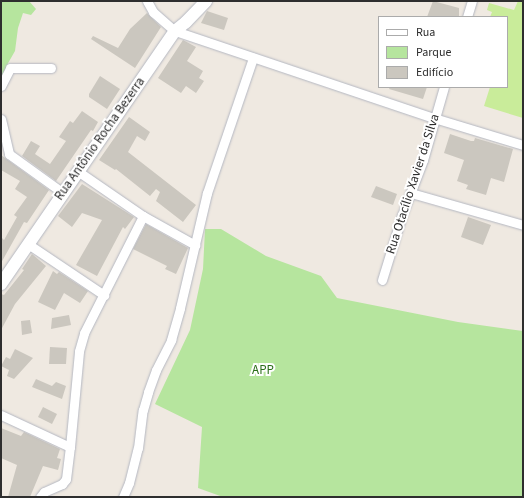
<!DOCTYPE html>
<html>
<head>
<meta charset="utf-8">
<style>
  body { margin:0 }
  #map { position:relative; width:524px; height:498px; overflow:hidden; background:#efe9e1; font-family:"Source Sans 3",sans-serif }
  div>[style] { position:absolute }
  [style*='--x'] { left:calc(var(--x)*1px); top:calc(var(--y)*1px); width:calc(var(--w)*1px); rotate:calc(var(--a)*1deg) }
  .green>* { inset:0; background:#b6e59e }
  .pitch>* { inset:0; background:#c9ec9a }
  .building>* { inset:0; background:#cbc7bf }
  .roads { filter:drop-shadow(0 0 1px #b4b7c1) drop-shadow(0 0 1px #b4b7c1) }
  .minor>* { height:9px; margin:-4.5px; padding:0 4.5px; transform-origin:4.5px; border-radius:4.5px; background:#fff }
  .tertiary>* { height:12px; margin:-6px; padding:0 6px; transform-origin:6px; border-radius:6px; background:#fff }
  span { translate:-50% -50%; white-space:nowrap; text-align:center; line-height:1.15; -webkit-text-stroke:4px #fff; paint-order:stroke }
  .street-label { font-size:13px; color:#2e2e2e }
  .park-label { font-size:13px; color:#2c6e1b }
  .frame { position:absolute; inset:0; border:2px solid #2e2e2e; pointer-events:none }
  .legend { position:absolute; left:378px; top:16px; width:130px; height:72px; box-sizing:border-box; background:#fff; border:1px solid #ababab; margin:0; padding:5px 7px; list-style:none; font-size:12px; color:#2e2e2e }
  .legend li { display:flex; align-items:center; gap:8px; height:20px }
  .legend b { width:20px; border:1px solid #ababab }
</style>
</head>
<body>
<div id="map">
  <div class="green">
    <div style="clip-path:polygon(1px 1px,29px 1px,36px 9px,31px 15px,23px 13px,18px 28px,15px 51px,7px 65px,1px 82px)"></div>
    <div style="clip-path:polygon(205px 229px,221px 229px,266px 256px,321px 276px,337px 298px,458px 322px,523px 331px,523px 497px,223px 497px,198px 488px,202px 427px,155px 404px,190px 330px,203px 269px)"></div>
  </div>
  <div class="pitch">
    <div style="clip-path:polygon(518px 1px,523px 1px,523px 118px,484px 106px,490px 87px,507px 87px,507px 17px,490px 17px,492px 12px,487px 10px,489px 3px,514px 10px)"></div>
  </div>
  <div class="building">
    <div style="clip-path:polygon(433px 1px,459px 8px,459px 17px,427px 17px)"></div>
    <div style="clip-path:polygon(207px 11px,228px 18px,224px 30px,201px 23px)"></div>
    <div style="clip-path:polygon(147px 13px,161px 27px,135px 68px,91px 39px,93px 36px,118px 48px,130px 29px)"></div>
    <div style="clip-path:polygon(183px 40px,196px 47px,187px 61px,203px 71px,199px 78px,204px 81px,196px 93px,186px 86px,181px 93px,158px 78px)"></div>
    <div style="clip-path:polygon(100px 76px,120px 89px,107px 109px,89px 97px,89px 94px)"></div>
    <div style="clip-path:polygon(390px 87px,427px 87px,423px 99px,389px 89px)"></div>
    <div style="clip-path:polygon(82px 111px,98px 122px,93px 131px,91px 130px,56px 181px,22px 156px,31px 141px,40px 146px,35px 154px,50px 164px,66px 141px,59px 137px,70px 121px,73px 123px)"></div>
    <div style="clip-path:polygon(129px 117px,150px 132px,145px 141px,137px 136px,128px 152px,196px 205px,183px 222px,156px 201px,160px 192px,156px 189px,150px 196px,116px 169px,115px 170px,99px 160px)"></div>
    <div style="clip-path:polygon(450px 134px,471px 141px,474px 141px,475px 138px,513px 149px,504px 182px,491px 178px,486px 195px,466px 189px,468px 185px,457px 181px,464px 160px,444px 153px)"></div>
    <div style="clip-path:polygon(1px 155px,49px 190px,27px 223px,24px 222px,1px 263px,1px 237px,4px 240px,17px 217px,14px 215px,27px 197px,15px 189px,20px 181px,1px 170px)"></div>
    <div style="clip-path:polygon(82px 184px,134px 217px,125px 229px,123px 227px,97px 276px,76px 265px,102px 220px,82px 213px,72px 227px,58px 216px)"></div>
    <div style="clip-path:polygon(376px 186px,397px 194px,393px 205px,371px 197px)"></div>
    <div style="clip-path:polygon(468px 217px,491px 225px,483px 245px,461px 237px)"></div>
    <div style="clip-path:polygon(146px 224px,188px 248px,176px 274px,165px 269px,167px 266px,133px 249px)"></div>
    <div style="clip-path:polygon(32px 254px,46px 266px,15px 304px,1px 330px,1px 294px,4px 295px,24px 270px,22px 269px)"></div>
    <div style="clip-path:polygon(53px 271px,57px 274px,59px 272px,88px 291px,80px 303px,64px 293px,55px 310px,38px 302px)"></div>
    <div style="clip-path:polygon(69px 315px,71px 325px,51px 329px,52px 318px)"></div>
    <div style="clip-path:polygon(30px 320px,32px 333px,22px 335px,21px 321px)"></div>
    <div style="clip-path:polygon(50px 347px,67px 348px,66px 364px,49px 364px)"></div>
    <div style="clip-path:polygon(15px 349px,33px 358px,14px 379px,7px 376px,9px 370px,1px 366px,6px 357px,10px 359px)"></div>
    <div style="clip-path:polygon(36px 379px,52px 386px,56px 382px,66px 386px,62px 399px,32px 387px)"></div>
    <div style="clip-path:polygon(43px 407px,57px 414px,52px 424px,38px 417px)"></div>
    <div style="clip-path:polygon(1px 428px,21px 436px,24px 432px,60px 449px,57px 458px,61px 459px,58px 470px,43px 466px,30px 497px,8px 497px,17px 465px,1px 458px)"></div>
  </div>
  <div class="roads">
    <div class="minor">
      <div style="--x:147;--y:1;--w:13;--a:61"></div>
      <div style="--x:153;--y:12;--w:29;--a:41"></div>
      <div style="--x:175;--y:31;--w:273;--a:18.6"></div>
      <div style="--x:434;--y:118;--w:93;--a:16.9"></div>
      <div style="--x:467;--y:17;--w:17;--a:-73"></div>
      <div style="--x:1;--y:86;--w:20;--a:-63"></div>
      <div style="--x:10;--y:68;--w:41;--a:0"></div>
      <div style="--x:1;--y:119;--w:36;--a:77"></div>
      <div style="--x:9;--y:154;--w:67;--a:35.8"></div>
      <div style="--x:79;--y:172;--w:78;--a:34.5"></div>
      <div style="--x:143;--y:216;--w:60;--a:29.1"></div>
      <div style="--x:411;--y:193;--w:116;--a:15.9"></div>
      <div style="--x:28;--y:244;--w:92;--a:33.9"></div>
      <div style="--x:382;--y:280;--w:68;--a:-72.9"></div>
      <div style="--x:402;--y:215;--w:59;--a:-69.1"></div>
      <div style="--x:423;--y:160;--w:76;--a:-74"></div>
      <div style="--x:1;--y:415;--w:76;--a:24.9"></div>
      <div style="--x:40;--y:497;--w:6;--a:-51"></div>
      <div style="--x:44;--y:492;--w:20;--a:-24"></div>
      <div style="--x:62;--y:484;--w:6;--a:-51"></div>
      <div style="--x:66;--y:479;--w:32;--a:-83"></div>
      <div style="--x:70;--y:447;--w:96;--a:-84.6"></div>
      <div style="--x:79;--y:351;--w:19;--a:-74"></div>
      <div style="--x:84;--y:333;--w:131;--a:-63.2"></div>
      <div style="--x:123;--y:497;--w:15;--a:-67"></div>
      <div style="--x:129;--y:483;--w:36;--a:-76"></div>
      <div style="--x:138;--y:448;--w:38;--a:-83"></div>
      <div style="--x:143;--y:410;--w:19;--a:-74"></div>
      <div style="--x:148;--y:392;--w:23;--a:-70"></div>
      <div style="--x:156;--y:370;--w:34;--a:-63"></div>
      <div style="--x:171;--y:340;--w:33;--a:-74"></div>
      <div style="--x:180;--y:308;--w:118;--a:-76.8"></div>
      <div style="--x:207;--y:193;--w:143;--a:-71.2"></div>
    </div>
    <div class="tertiary">
      <div style="--x:1;--y:284;--w:307;--a:-55.5"></div>
      <div style="--x:175;--y:31;--w:14;--a:-39"></div>
      <div style="--x:186;--y:22;--w:29;--a:-46"></div>
    </div>
  </div>
  <div class="street-label">
    <span style="left:100px;top:139px;rotate:-55deg">Rua Antônio Rocha Bezerra</span>
    <span style="left:413px;top:184px;rotate:-72deg">Rua Otacílio Xavier da Silva</span>
  </div>
  <div class="park-label">
    <span style="left:263px;top:370px">APP</span>
  </div>
  <div class="frame"></div>
  <ul class="legend">
  <li><b style="height:5px;background:#fff"></b>Rua</li>
  <li><b style="height:11px;background:#b6e59e"></b>Parque</li>
  <li><b style="height:11px;background:#cbc7bf"></b>Edifício</li>
  </ul>
</div>
</body>
</html>
